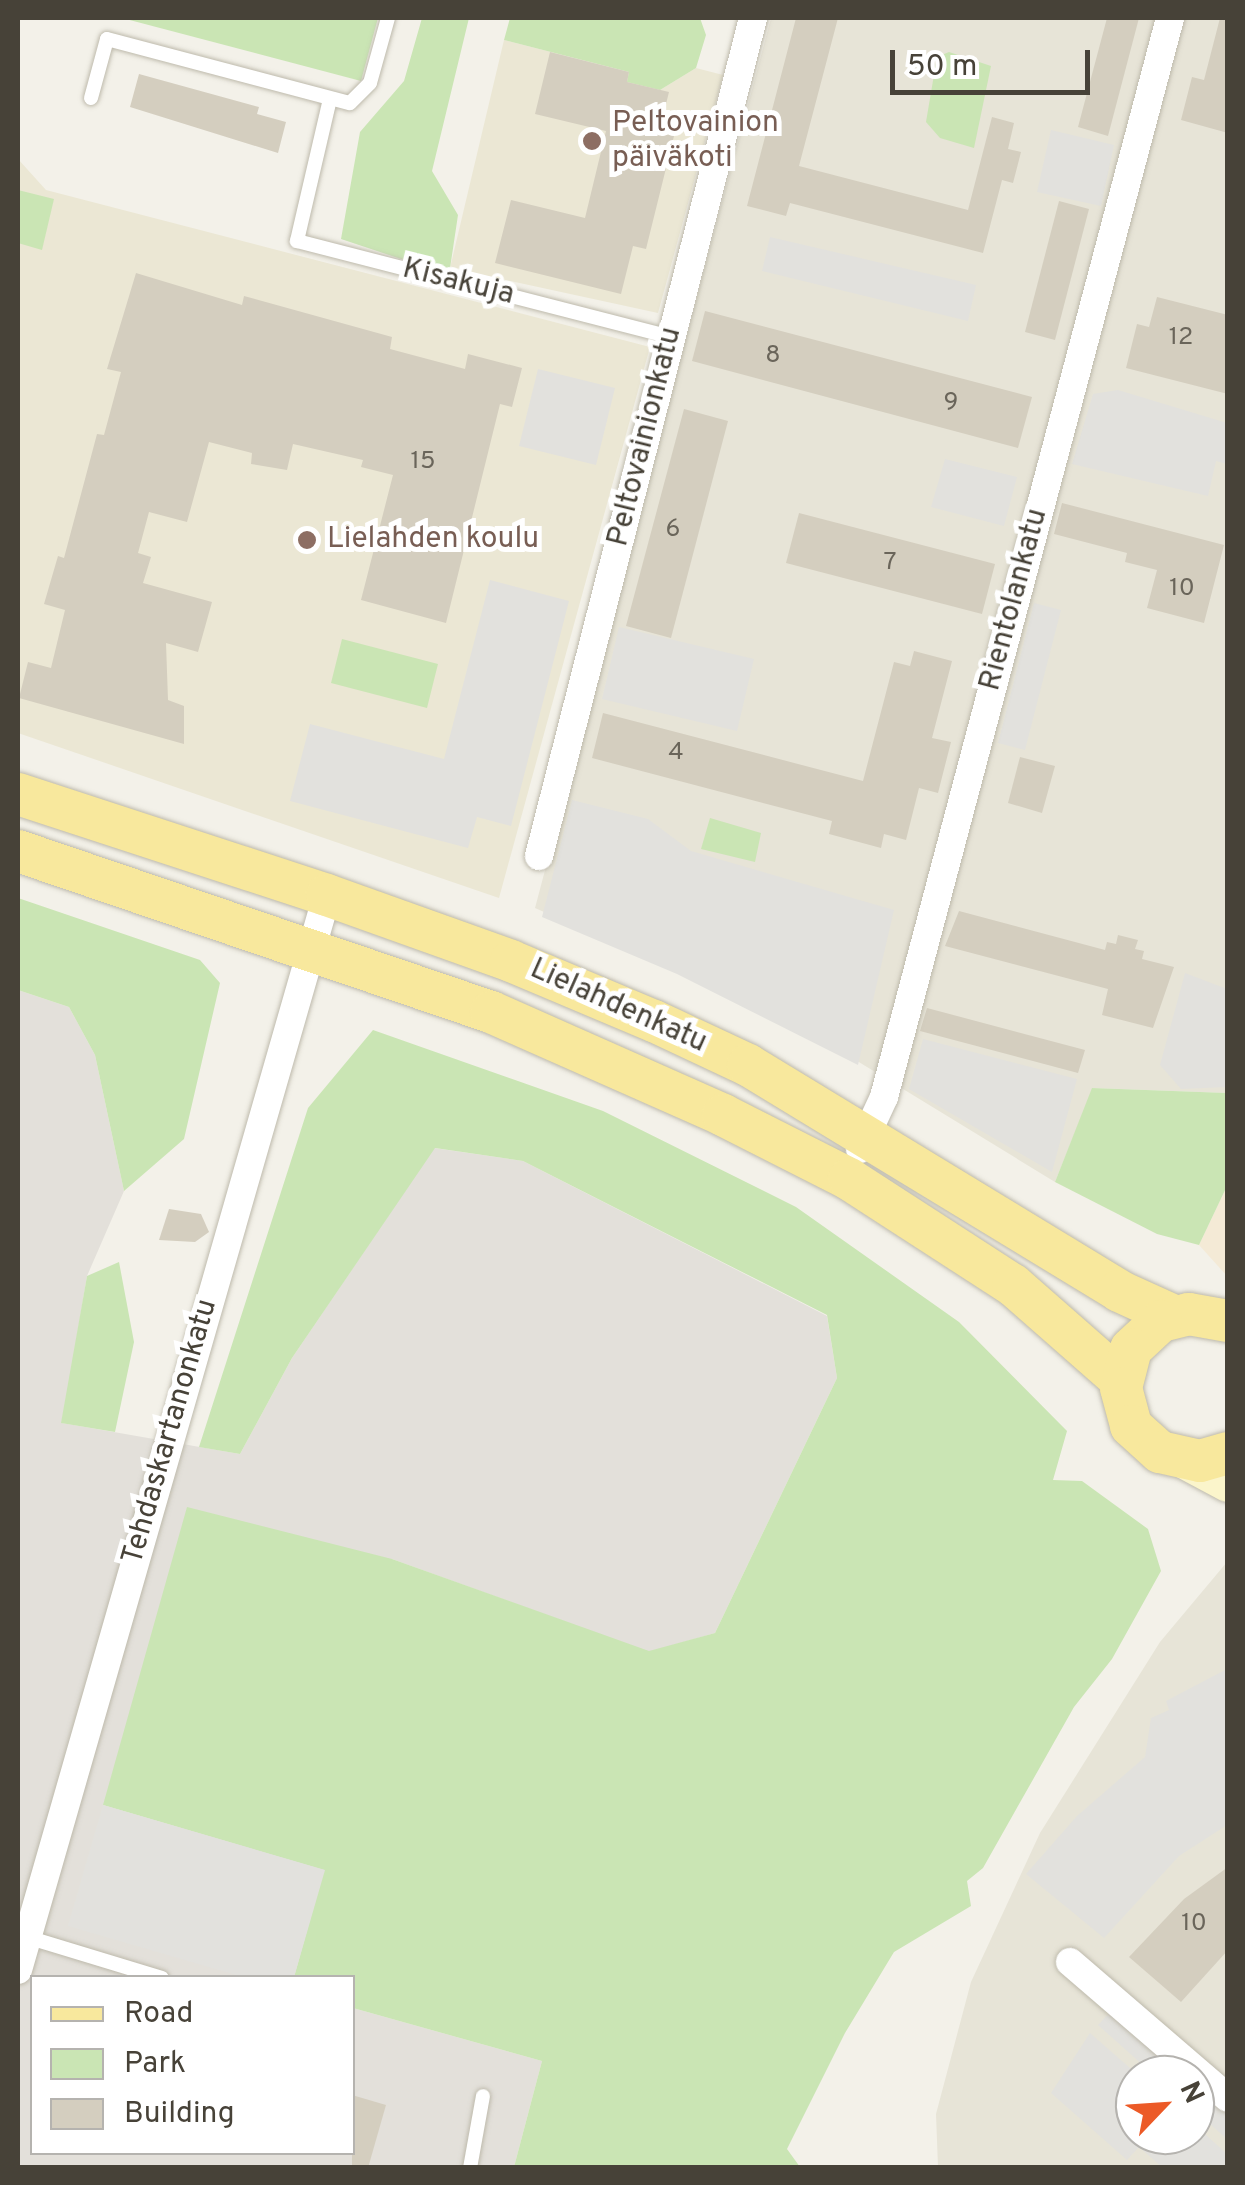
<!DOCTYPE html>
<html>
<head>
<meta charset="utf-8">
<style>
  body { margin:0 }
  #map { position:relative; width:1245px; height:2185px; overflow:hidden; background:#f3f1e9; font-family:Overpass,sans-serif }
  div>[style] { position:absolute }
  [style*='--x'] { left:calc(var(--x)*1px); top:calc(var(--y)*1px); width:calc(var(--w)*1px); rotate:calc(var(--a)*1deg) }
  .residential>* { inset:0; background:#e7e4d7 }
  .commercial>* { inset:0; background:#f4ead6 }
  .industrial>* { inset:0; background:#e3e0da }
  .education>* { inset:0; background:#ebe7d4 }
  .green>* { inset:0; background:#cae5b4 }
  .parking>* { inset:0; background:#e2e1dd }
  .building>* { inset:0; background:#d4cebf }
  .roads { filter:drop-shadow(0 0 2px #bebaac) drop-shadow(0 0 2px #bebaac) }
  .lane>* { height:14px; margin:-7px; padding:0 7px; transform-origin:7px; border-radius:7px; background:#fff }
  .street>* { height:28px; margin:-14px; padding:0 14px; transform-origin:14px; border-radius:14px; background:#fff }
  .secondary>* { height:38px; margin:-19px; padding:0 19px; transform-origin:19px; border-radius:19px; background:#fbf5cb }
  .primary>* { height:42px; margin:-21px; padding:0 21px; transform-origin:21px; border-radius:21px; background:#f8e89d }
  .dots>* { width:28px; height:28px; translate:-50% -50%; box-sizing:border-box; border:5px solid #fff; border-radius:50% }
  span { translate:-50% -50%; white-space:nowrap; text-align:center; line-height:1.15; -webkit-text-stroke:10px #fff; paint-order:stroke }
  .number-label { font-size:25px; color:#6a655a }
  .number-label span { -webkit-text-stroke-width:0 }
  .education-label { font-size:30px; color:#785e54 }
  .left { translate:0 -50%; text-align:left }
  .street-label { font-size:30px; color:#474238 }
  .frame { position:absolute; inset:0; border:20px solid #474238; pointer-events:none }
  .legend { position:absolute; left:30px; top:1975px; width:325px; height:180px; box-sizing:border-box; background:#fff; border:2px solid #b5b3af; margin:0; padding:12px 18px; list-style:none; font-size:30px; color:#474238 }
  .legend li { display:flex; align-items:center; gap:20px; height:50px }
  .legend b { width:50px; border:2px solid #b5b3af }
  .north { position:absolute; left:1115px; top:2055px; width:100px; height:100px; box-sizing:border-box; background:#fff; border:2px solid #b5b3af; border-radius:50%; rotate:65deg; font-size:28px; font-weight:700; line-height:40px; text-align:center; color:#474238 }
  .north::after { content:''; display:block; margin:auto; width:35px; height:45px; background:#ec5a27; clip-path:polygon(50% 0,100% 100%,50% 72%,0 100%) }
  .scale { position:absolute; left:890px; top:50px; width:200px; height:45px; box-sizing:border-box; border:5px solid #474238; border-top:0; padding-left:12px; font-size:30px; line-height:35px; white-space:nowrap; color:#474238; -webkit-text-stroke:8px #fff; paint-order:stroke }
</style>
</head>
<body>
<div id="map">
  <div class="residential">
    <div style="clip-path:polygon(771px 18px,1227px 18px,1227px 1093px,1093px 1088px,1055px 1182px,795px 1023px,535px 908px)"></div>
    <div style="clip-path:polygon(evenodd,1227px 1562px,1227px 2167px,938px 2167px,936px 2114px,971px 1982px,1040px 1833px,1160px 1642px,1227px 1562px,1135px 2075px,1195px 2075px,1195px 2135px,1135px 2135px,1135px 2075px)"></div>
  </div>
  <div class="commercial">
    <div style="clip-path:polygon(1227px 1186px,1227px 1276px,1199px 1245px)"></div>
  </div>
  <div class="industrial">
    <div style="clip-path:polygon(18px 990px,69px 1007px,95px 1055px,124px 1191px,87px 1276px,62px 1423px,240px 1454px,292px 1358px,434px 1148px,523px 1161px,827px 1316px,837px 1378px,715px 1633px,649px 1652px,392px 1559px,103px 1805px,325px 1870px,294px 1977px,32px 1978px,32px 2152px,352px 2152px,353px 2008px,542px 2061px,514px 2167px,18px 2168px)"></div>
  </div>
  <div class="education">
    <div style="clip-path:polygon(504px 40px,629px 72px,660px 90px,696px 68px,723px 75px,658px 313px,450px 268px)"></div>
    <div style="clip-path:polygon(18px 159px,46px 190px,650px 347px,499px 898px,18px 733px)"></div>
  </div>
  <div class="green">
    <div style="clip-path:polygon(122px 18px,378px 18px,361px 81px)"></div>
    <div style="clip-path:polygon(422px 18px,469px 18px,432px 171px,458px 215px,449px 275px,341px 239px,360px 132px,404px 81px)"></div>
    <div style="clip-path:polygon(510px 18px,700px 18px,706px 35px,696px 68px,660px 90px,627px 82px,629px 72px,504px 40px)"></div>
    <div style="clip-path:polygon(949px 52px,991px 66px,974px 148px,940px 138px,926px 122px,937px 57px)"></div>
    <div style="clip-path:polygon(18px 190px,54px 199px,42px 250px,18px 243px)"></div>
    <div style="clip-path:polygon(342px 639px,438px 664px,427px 708px,331px 683px)"></div>
    <div style="clip-path:polygon(710px 818px,761px 833px,755px 862px,701px 849px)"></div>
    <div style="clip-path:polygon(18px 898px,200px 960px,220px 983px,184px 1139px,124px 1191px,95px 1055px,69px 1007px,18px 990px)"></div>
    <div style="clip-path:polygon(373px 1030px,603px 1111px,796px 1207px,959px 1322px,1067px 1431px,1053px 1480px,1082px 1481px,1148px 1529px,1161px 1571px,1112px 1659px,1074px 1707px,983px 1868px,967px 1881px,971px 1906px,894px 1952px,845px 2033px,787px 2149px,800px 2167px,514px 2167px,542px 2061px,353px 2008px,352px 1978px,294px 1977px,324px 1870px,103px 1805px,187px 1507px,392px 1559px,649px 1651px,715px 1633px,837px 1378px,827px 1315px,523px 1161px,435px 1148px,292px 1358px,240px 1454px,199px 1447px,308px 1108px)"></div>
    <div style="clip-path:polygon(1092px 1088px,1227px 1093px,1227px 1186px,1199px 1245px,1157px 1234px,1055px 1182px)"></div>
    <div style="clip-path:polygon(119px 1262px,134px 1342px,115px 1432px,61px 1423px,87px 1276px)"></div>
  </div>
  <div class="parking">
    <div style="clip-path:polygon(1051px 130px,1114px 145px,1101px 206px,1037px 192px)"></div>
    <div style="clip-path:polygon(770px 237px,976px 285px,968px 321px,762px 271px)"></div>
    <div style="clip-path:polygon(538px 369px,615px 388px,596px 465px,519px 446px)"></div>
    <div style="clip-path:polygon(1118px 390px,1227px 423px,1227px 464px,1216px 461px,1208px 496px,1072px 464px,1093px 394px)"></div>
    <div style="clip-path:polygon(945px 459px,1017px 477px,1004px 526px,931px 507px)"></div>
    <div style="clip-path:polygon(490px 580px,569px 601px,511px 826px,477px 817px,468px 848px,290px 801px,310px 724px,444px 759px)"></div>
    <div style="clip-path:polygon(1034px 603px,1061px 610px,1025px 750px,998px 743px)"></div>
    <div style="clip-path:polygon(619px 627px,754px 659px,737px 731px,602px 699px)"></div>
    <div style="clip-path:polygon(572px 800px,648px 819px,691px 851px,894px 910px,858px 1065px,677px 974px,542px 917px)"></div>
    <div style="clip-path:polygon(1185px 973px,1227px 989px,1227px 1087px,1181px 1089px,1160px 1065px)"></div>
    <div style="clip-path:polygon(923px 1039px,1077px 1079px,1052px 1172px,909px 1089px)"></div>
    <div style="clip-path:polygon(1227px 1669px,1227px 1825px,1179px 1856px,1104px 1938px,1026px 1874px,1077px 1816px,1145px 1757px,1151px 1718px,1169px 1710px,1166px 1701px)"></div>
    <div style="clip-path:polygon(103px 1805px,325px 1870px,294px 1977px,243px 1977px,68px 1926px)"></div>
    <div style="clip-path:polygon(1113px 2009px,1188px 2075px,1154px 2075px,1098px 2025px)"></div>
    <div style="clip-path:polygon(1090px 2033px,1138px 2075px,1135px 2135px,1195px 2135px,1195px 2125px,1227px 2154px,1227px 2167px,1162px 2167px,1139px 2147px,1127px 2160px,1051px 2093px)"></div>
    <div style="clip-path:polygon(1195px 2081px,1227px 2110px,1227px 2139px,1195px 2111px)"></div>
  </div>
  <div class="building">
    <div style="clip-path:polygon(796px 18px,838px 18px,799px 166px,968px 210px,992px 117px,1014px 123px,1008px 149px,1021px 152px,1013px 183px,1002px 180px,983px 253px,790px 203px,786px 216px,747px 206px)"></div>
    <div style="clip-path:polygon(1107px 18px,1139px 18px,1108px 136px,1078px 127px)"></div>
    <div style="clip-path:polygon(1220px 18px,1228px 19px,1228px 133px,1181px 120px,1192px 77px,1204px 80px)"></div>
    <div style="clip-path:polygon(550px 52px,629px 72px,627px 82px,669px 92px,659px 132px,674px 136px,646px 249px,633px 246px,621px 294px,495px 263px,511px 200px,585px 218px,606px 131px,535px 114px)"></div>
    <div style="clip-path:polygon(139px 74px,259px 107px,257px 114px,286px 122px,278px 153px,130px 107px)"></div>
    <div style="clip-path:polygon(1059px 201px,1089px 209px,1055px 340px,1025px 332px)"></div>
    <div style="clip-path:polygon(136px 273px,242px 305px,244px 296px,392px 337px,390px 349px,465px 369px,468px 354px,522px 368px,512px 407px,500px 404px,446px 623px,361px 600px,393px 475px,361px 467px,363px 460px,293px 444px,287px 470px,251px 464px,252px 453px,209px 442px,187px 522px,149px 512px,138px 553px,151px 557px,143px 583px,212px 602px,198px 652px,166px 643px,168px 700px,184px 706px,184px 744px,19px 698px,28px 662px,51px 668px,65px 610px,44px 604px,58px 556px,64px 558px,97px 434px,104px 435px,121px 372px,107px 369px)"></div>
    <div style="clip-path:polygon(1157px 297px,1228px 315px,1228px 394px,1126px 368px,1137px 324px,1149px 327px)"></div>
    <div style="clip-path:polygon(705px 311px,1032px 397px,1018px 448px,692px 361px)"></div>
    <div style="clip-path:polygon(684px 409px,728px 421px,671px 638px,626px 626px)"></div>
    <div style="clip-path:polygon(1062px 503px,1224px 545px,1204px 623px,1147px 608px,1157px 570px,1125px 562px,1127px 553px,1054px 534px)"></div>
    <div style="clip-path:polygon(799px 513px,995px 564px,982px 614px,786px 563px)"></div>
    <div style="clip-path:polygon(914px 651px,952px 661px,932px 738px,951px 742px,938px 793px,919px 788px,906px 840px,884px 834px,881px 848px,829px 834px,832px 821px,592px 758px,603px 713px,863px 781px,894px 662px,910px 666px)"></div>
    <div style="clip-path:polygon(1020px 757px,1055px 766px,1042px 813px,1008px 803px)"></div>
    <div style="clip-path:polygon(959px 911px,1105px 950px,1107px 942px,1116px 944px,1118px 935px,1138px 940px,1135px 949px,1144px 951px,1142px 959px,1174px 967px,1153px 1028px,1102px 1015px,1108px 989px,945px 946px)"></div>
    <div style="clip-path:polygon(927px 1008px,1085px 1050px,1078px 1073px,920px 1031px)"></div>
    <div style="clip-path:polygon(169px 1209px,201px 1214px,209px 1232px,195px 1242px,159px 1240px)"></div>
    <div style="clip-path:polygon(1228px 1867px,1228px 1950px,1181px 2002px,1129px 1957px,1184px 1899px)"></div>
    <div style="clip-path:polygon(352px 2095px,386px 2105px,368px 2168px,352px 2168px)"></div>
  </div>
  <div class="roads">
    <div class="lane">
      <div style="--x:91;--y:98;--w:61;--a:-74.8"></div>
      <div style="--x:107;--y:39;--w:251;--a:14.8"></div>
      <div style="--x:350;--y:103;--w:28;--a:-45"></div>
      <div style="--x:370;--y:83;--w:67;--a:-74.5"></div>
      <div style="--x:330;--y:99;--w:146;--a:103.1"></div>
      <div style="--x:297;--y:241;--w:387;--a:14.4"></div>
      <div style="--x:27;--y:1937;--w:141;--a:16.9"></div>
      <div style="--x:470;--y:2168;--w:73;--a:-79.8"></div>
    </div>
    <div class="street">
      <div style="--x:539;--y:856;--w:865;--a:-75.67"></div>
      <div style="--x:860;--y:1149;--w:57;--a:-65.2"></div>
      <div style="--x:884;--y:1097;--w:1116;--a:-75.15"></div>
      <div style="--x:1070;--y:1962;--w:208;--a:40.7"></div>
      <div style="--x:18;--y:1970;--w:1119;--a:-73.96"></div>
    </div>
    <div class="secondary">
      <div style="--x:1185;--y:1460;--w:49;--a:28.1"></div>
    </div>
    <div class="primary">
      <div style="--x:18;--y:794;--w:325;--a:18.1"></div>
      <div style="--x:327;--y:895;--w:195;--a:19.7"></div>
      <div style="--x:511;--y:961;--w:155;--a:22.8"></div>
      <div style="--x:654;--y:1021;--w:104;--a:25.1"></div>
      <div style="--x:748;--y:1065;--w:434;--a:31.3"></div>
      <div style="--x:1119;--y:1291;--w:60;--a:24.4"></div>
      <div style="--x:18;--y:851;--w:500;--a:18.8"></div>
      <div style="--x:491;--y:1012;--w:254;--a:23.9"></div>
      <div style="--x:723;--y:1115;--w:141;--a:26.9"></div>
      <div style="--x:849;--y:1179;--w:195;--a:32.9"></div>
      <div style="--x:1013;--y:1285;--w:144;--a:41.3"></div>
      <div style="--x:1228;--y:1321;--w:40;--a:-170"></div>
      <div style="--x:1189;--y:1314;--w:29;--a:166"></div>
      <div style="--x:1161;--y:1321;--w:41;--a:137"></div>
      <div style="--x:1131;--y:1349;--w:40;--a:104.4"></div>
      <div style="--x:1121;--y:1388;--w:39;--a:75"></div>
      <div style="--x:1131;--y:1426;--w:39;--a:42"></div>
      <div style="--x:1160;--y:1452;--w:41;--a:12.7"></div>
      <div style="--x:1200;--y:1461;--w:29;--a:-16"></div>
    </div>
  </div>
  <div class="dots">
    <div style="left:592px;top:141px;background:#8d6e63"></div>
    <div style="left:307px;top:540px;background:#8d6e63"></div>
  </div>
  <div class="number-label">
    <span style="left:1181px;top:338px">12</span>
    <span style="left:773px;top:356px">8</span>
    <span style="left:951px;top:403px">9</span>
    <span style="left:423px;top:462px">15</span>
    <span style="left:673px;top:530px">6</span>
    <span style="left:890px;top:563px">7</span>
    <span style="left:1182px;top:589px">10</span>
    <span style="left:676px;top:753px">4</span>
    <span style="left:1194px;top:1924px">10</span>
  </div>
  <div class="education-label">
    <span class="left" style="left:612px;top:141px">Peltovainion<br>päiväkoti</span>
    <span class="left" style="left:327px;top:540px">Lielahden koulu</span>
  </div>
  <div class="street-label">
    <span style="left:458px;top:283px;rotate:14deg">Kisakuja</span>
    <span style="left:646px;top:437px;rotate:-76deg">Peltovainionkatu</span>
    <span style="left:1015px;top:600px;rotate:-75deg">Rientolankatu</span>
    <span style="left:618px;top:1007px;rotate:24deg">Lielahdenkatu</span>
    <span style="left:171px;top:1432px;rotate:-74deg">Tehdaskartanonkatu</span>
  </div>
  <div class="frame"></div>
  <ul class="legend">
  <li><b style="height:12px;background:#f8e89d"></b>Road</li>
  <li><b style="height:28px;background:#cae5b4"></b>Park</li>
  <li><b style="height:28px;background:#d4cebf"></b>Building</li>
  </ul>
  <div class="north">N</div>
  <div class="scale">50 m</div>
</div>
</body>
</html>
